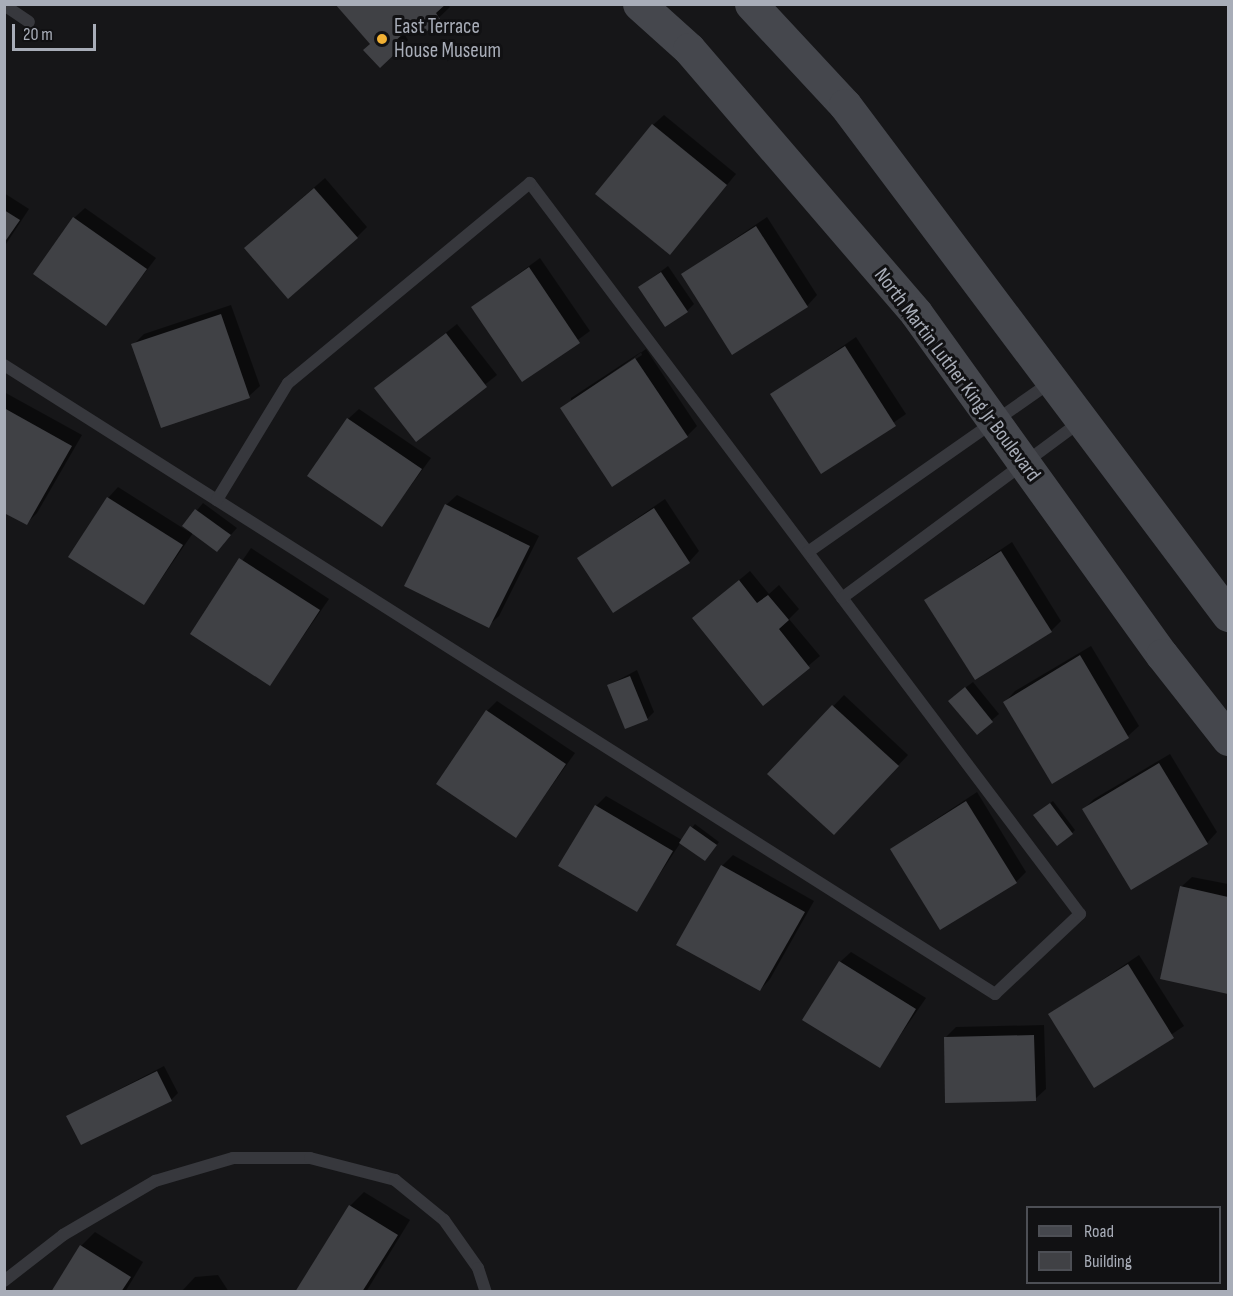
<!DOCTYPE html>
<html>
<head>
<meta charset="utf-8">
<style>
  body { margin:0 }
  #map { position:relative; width:1233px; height:1296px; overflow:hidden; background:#161618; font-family:"Sofia Sans Condensed",sans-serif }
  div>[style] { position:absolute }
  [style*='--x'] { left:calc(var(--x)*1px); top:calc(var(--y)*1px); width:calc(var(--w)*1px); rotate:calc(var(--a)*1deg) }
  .shadow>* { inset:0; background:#0007 }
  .building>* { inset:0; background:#404145 }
  .lane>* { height:12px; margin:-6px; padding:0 6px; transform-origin:6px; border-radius:6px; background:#37383d }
  .secondary>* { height:33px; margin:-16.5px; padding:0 16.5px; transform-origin:16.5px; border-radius:16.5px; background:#45474d }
  .dots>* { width:16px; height:16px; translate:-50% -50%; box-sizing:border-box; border:3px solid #111113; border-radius:50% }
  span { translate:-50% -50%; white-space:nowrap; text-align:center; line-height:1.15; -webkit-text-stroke:6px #111113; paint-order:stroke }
  .poi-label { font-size:21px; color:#a8adb8 }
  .left { translate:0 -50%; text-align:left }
  .street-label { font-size:21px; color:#a8adb8 }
  .frame { position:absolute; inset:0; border:6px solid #a8adb8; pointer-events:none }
  .legend { position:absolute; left:1026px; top:1206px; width:195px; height:78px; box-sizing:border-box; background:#111113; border:2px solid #4d4f55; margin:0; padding:8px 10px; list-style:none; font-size:18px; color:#a8adb8 }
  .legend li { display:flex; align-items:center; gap:12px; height:30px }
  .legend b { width:30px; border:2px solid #4d4f55 }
  .scale { position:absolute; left:12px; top:24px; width:84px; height:27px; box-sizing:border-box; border:3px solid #a8adb8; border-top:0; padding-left:8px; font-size:18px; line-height:21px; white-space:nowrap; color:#a8adb8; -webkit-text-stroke:4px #111113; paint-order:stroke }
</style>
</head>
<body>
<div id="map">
  <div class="shadow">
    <div style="clip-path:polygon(337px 4px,447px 4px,450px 7px,424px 32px,414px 21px,403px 32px,408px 40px,397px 50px,372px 44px)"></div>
    <div style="clip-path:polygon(664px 115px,736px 174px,680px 242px,653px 125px)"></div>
    <div style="clip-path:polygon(325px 178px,367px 227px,357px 237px,256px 238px)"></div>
    <div style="clip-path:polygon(4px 193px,29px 209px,4px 247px)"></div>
    <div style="clip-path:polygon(85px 208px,156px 258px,106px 324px,74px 218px)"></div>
    <div style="clip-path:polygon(767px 217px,817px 295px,807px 306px,683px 274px)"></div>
    <div style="clip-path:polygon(540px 258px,590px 331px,523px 380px,473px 307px)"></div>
    <div style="clip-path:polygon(668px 266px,694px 304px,687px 311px,640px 287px)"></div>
    <div style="clip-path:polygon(231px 305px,260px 386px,249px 396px,133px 345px,144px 334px)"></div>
    <div style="clip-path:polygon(457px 324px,497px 375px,416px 440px,376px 388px)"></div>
    <div style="clip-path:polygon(856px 337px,906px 414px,822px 472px,772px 395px)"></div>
    <div style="clip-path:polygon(evenodd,646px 349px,697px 426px,687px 436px,562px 408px,646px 349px,641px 352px,642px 355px,571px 402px,571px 398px,641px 352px)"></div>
    <div style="clip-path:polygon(4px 392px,82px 435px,37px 513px,27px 523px,4px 511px)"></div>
    <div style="clip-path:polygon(359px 409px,431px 458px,382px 525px,348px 419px)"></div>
    <div style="clip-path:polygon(118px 487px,189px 532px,184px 526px,203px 503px,237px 528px,217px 550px,193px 533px,144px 604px,108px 498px)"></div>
    <div style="clip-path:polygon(457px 495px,539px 536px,499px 616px,488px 626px,446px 505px)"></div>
    <div style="clip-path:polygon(665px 499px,699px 551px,689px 562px,579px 558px)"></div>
    <div style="clip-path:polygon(1012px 542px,1061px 621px,1051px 631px,926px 600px)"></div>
    <div style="clip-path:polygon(251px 548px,329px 599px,270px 684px,192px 634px)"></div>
    <div style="clip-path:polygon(750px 571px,769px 594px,779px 585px,799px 609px,789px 619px,820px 656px,763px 704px,694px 618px)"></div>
    <div style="clip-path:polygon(1091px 646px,1139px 726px,1128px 736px,1052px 781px,1005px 702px,1015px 691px)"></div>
    <div style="clip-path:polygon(637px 670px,654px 712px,647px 719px,609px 685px)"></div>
    <div style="clip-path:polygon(973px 682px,999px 714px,977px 733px,957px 694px)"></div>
    <div style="clip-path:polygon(844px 695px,908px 755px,844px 823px,769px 774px)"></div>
    <div style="clip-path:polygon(497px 701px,575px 753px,516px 836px,487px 711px)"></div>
    <div style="clip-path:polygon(1170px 754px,1217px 832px,1207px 843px,1084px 809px,1094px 799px)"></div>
    <div style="clip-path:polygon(977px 792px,1026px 872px,1016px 882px,891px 849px)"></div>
    <div style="clip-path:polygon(606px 796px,682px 840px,695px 824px,719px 842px,708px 856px,681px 842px,636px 910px,596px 806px)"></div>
    <div style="clip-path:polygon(1053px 801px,1075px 830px,1072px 833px,1038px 812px)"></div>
    <div style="clip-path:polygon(733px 855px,814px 901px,770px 979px,760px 990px,722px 866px)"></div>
    <div style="clip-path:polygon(1192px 877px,1228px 884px,1228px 992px,1161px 978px,1181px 887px)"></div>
    <div style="clip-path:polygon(851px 952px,926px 998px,879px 1066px,840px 962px)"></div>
    <div style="clip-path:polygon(1139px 955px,1184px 1026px,1095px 1086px,1050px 1015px)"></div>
    <div style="clip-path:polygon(1044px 1025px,1046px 1089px,1035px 1099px,945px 1038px,956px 1027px)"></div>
    <div style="clip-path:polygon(164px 1066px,178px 1093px,171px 1100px,68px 1116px)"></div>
    <div style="clip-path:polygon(364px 1192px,410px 1220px,366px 1292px,297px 1292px,350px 1206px)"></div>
    <div style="clip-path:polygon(95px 1232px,143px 1262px,125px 1292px,53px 1292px,81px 1246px)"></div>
    <div style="clip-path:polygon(218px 1275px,229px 1292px,181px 1292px,195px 1277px)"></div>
  </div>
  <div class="building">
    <div style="clip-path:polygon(335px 4px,446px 4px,436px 13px,440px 19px,424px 34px,414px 24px,393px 43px,398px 51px,380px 68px,363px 50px,370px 44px)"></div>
    <div style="clip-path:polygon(652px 124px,727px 185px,670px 255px,595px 194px)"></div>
    <div style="clip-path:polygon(314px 188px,358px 238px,288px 299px,244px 248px)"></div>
    <div style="clip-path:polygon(4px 210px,20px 220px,4px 243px)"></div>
    <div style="clip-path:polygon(73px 217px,147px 269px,106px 326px,33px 274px)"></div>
    <div style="clip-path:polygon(756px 226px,808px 307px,732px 355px,681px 274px)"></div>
    <div style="clip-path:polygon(529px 267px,580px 343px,522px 382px,471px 307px)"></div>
    <div style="clip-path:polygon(661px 272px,688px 312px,665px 327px,638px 287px)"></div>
    <div style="clip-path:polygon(221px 314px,250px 398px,161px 428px,131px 344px)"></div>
    <div style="clip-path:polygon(446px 333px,487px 387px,416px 442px,374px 388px)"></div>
    <div style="clip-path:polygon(845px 346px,896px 426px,821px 474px,770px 394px)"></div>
    <div style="clip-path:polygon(635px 358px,688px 437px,612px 487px,560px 408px)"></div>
    <div style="clip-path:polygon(4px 408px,72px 446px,27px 525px,4px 513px)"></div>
    <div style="clip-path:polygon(347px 418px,422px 469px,382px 527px,307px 476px)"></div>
    <div style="clip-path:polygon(107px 497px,183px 545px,144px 605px,68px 557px)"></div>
    <div style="clip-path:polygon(445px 504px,530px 546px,489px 628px,404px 586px)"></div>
    <div style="clip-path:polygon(654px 508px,690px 563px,613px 613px,577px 558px)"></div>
    <div style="clip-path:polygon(195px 509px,231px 535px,217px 552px,182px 526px)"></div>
    <div style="clip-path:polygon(1001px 551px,1052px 632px,975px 680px,924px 600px)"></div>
    <div style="clip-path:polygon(239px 558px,320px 610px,270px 686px,190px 634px)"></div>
    <div style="clip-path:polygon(739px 580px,757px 603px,768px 595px,789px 620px,779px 629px,810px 668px,763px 706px,692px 618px)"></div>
    <div style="clip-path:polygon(1080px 655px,1129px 738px,1052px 784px,1003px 702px)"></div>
    <div style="clip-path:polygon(630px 676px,648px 720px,625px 729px,607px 685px)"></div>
    <div style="clip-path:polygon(965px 687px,993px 722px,977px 735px,948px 701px)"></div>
    <div style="clip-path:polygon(832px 705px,899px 766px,834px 835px,767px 774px)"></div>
    <div style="clip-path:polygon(486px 710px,566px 764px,516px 838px,436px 784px)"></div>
    <div style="clip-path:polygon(1159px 763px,1208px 844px,1131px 890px,1082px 809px)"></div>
    <div style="clip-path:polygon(966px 801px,1017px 883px,940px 930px,890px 849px)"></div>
    <div style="clip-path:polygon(1050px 803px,1073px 834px,1057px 846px,1033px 815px)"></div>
    <div style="clip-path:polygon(595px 805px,673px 851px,637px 912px,558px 866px)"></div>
    <div style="clip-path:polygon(690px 826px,717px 845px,705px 861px,679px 843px)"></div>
    <div style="clip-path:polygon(721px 865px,805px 912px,760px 991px,676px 945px)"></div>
    <div style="clip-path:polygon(1180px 886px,1228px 897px,1228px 994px,1160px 979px)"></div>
    <div style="clip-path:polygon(839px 961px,916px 1009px,880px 1068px,802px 1020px)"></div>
    <div style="clip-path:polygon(1128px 964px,1174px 1038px,1094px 1088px,1048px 1014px)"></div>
    <div style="clip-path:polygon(1034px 1035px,1036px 1101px,945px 1103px,944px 1037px)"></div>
    <div style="clip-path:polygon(157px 1071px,172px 1101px,81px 1145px,66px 1116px)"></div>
    <div style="clip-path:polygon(349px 1205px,398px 1235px,362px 1292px,295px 1292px)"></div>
    <div style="clip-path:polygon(80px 1245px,131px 1277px,121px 1292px,51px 1292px)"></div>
  </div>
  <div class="lane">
    <div style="--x:4;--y:5;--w:30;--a:34"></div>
    <div style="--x:4;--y:365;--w:1174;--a:32.4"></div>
    <div style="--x:995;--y:994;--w:117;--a:-43.3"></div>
    <div style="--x:1080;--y:914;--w:915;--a:-126.96"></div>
    <div style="--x:530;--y:183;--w:314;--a:140.4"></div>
    <div style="--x:288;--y:383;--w:137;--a:121.3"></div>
    <div style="--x:808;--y:552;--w:298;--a:-35"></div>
    <div style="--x:842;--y:598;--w:296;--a:-36.5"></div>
    <div style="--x:4;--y:1281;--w:75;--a:-37.9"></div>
    <div style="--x:63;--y:1235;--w:107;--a:-30.4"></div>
    <div style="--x:155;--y:1181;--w:81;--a:-16.4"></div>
    <div style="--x:233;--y:1158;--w:77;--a:0"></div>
    <div style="--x:310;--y:1158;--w:88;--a:14.5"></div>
    <div style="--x:395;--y:1180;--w:63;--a:39.2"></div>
    <div style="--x:444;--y:1220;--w:59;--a:54.7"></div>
    <div style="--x:478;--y:1268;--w:25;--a:72"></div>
  </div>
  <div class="secondary">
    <div style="--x:639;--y:4;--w:67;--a:42"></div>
    <div style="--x:689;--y:49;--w:348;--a:49.3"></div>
    <div style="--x:916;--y:313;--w:421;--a:54.3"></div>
    <div style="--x:1162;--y:655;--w:107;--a:51.8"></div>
    <div style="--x:751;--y:4;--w:138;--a:47.1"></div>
    <div style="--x:845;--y:105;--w:638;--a:53.09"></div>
  </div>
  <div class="dots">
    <div style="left:382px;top:39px;background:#f2b134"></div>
  </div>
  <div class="poi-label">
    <span class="left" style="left:394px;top:39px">East Terrace<br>House Museum</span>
  </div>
  <div class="street-label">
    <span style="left:957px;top:375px;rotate:53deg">North Martin Luther King Jr Boulevard</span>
  </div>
  <div class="frame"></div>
  <ul class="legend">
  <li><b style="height:8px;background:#45474d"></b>Road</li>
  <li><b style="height:16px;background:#404145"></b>Building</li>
  </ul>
  <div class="scale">20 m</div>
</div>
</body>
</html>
